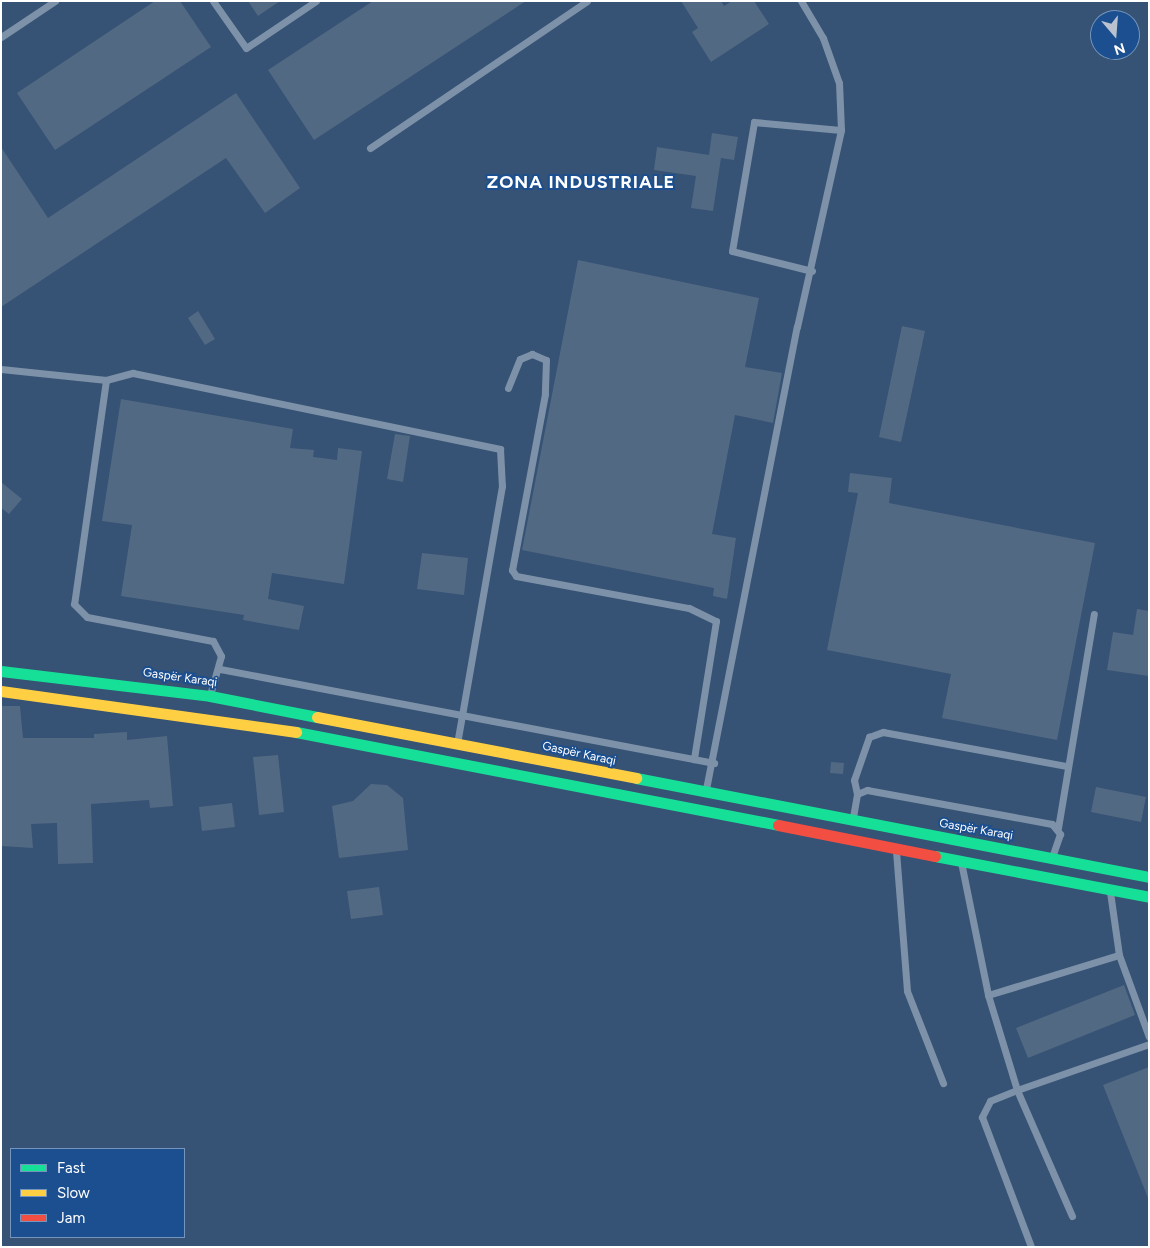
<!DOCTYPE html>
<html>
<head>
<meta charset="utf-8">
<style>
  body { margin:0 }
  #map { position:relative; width:1150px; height:1248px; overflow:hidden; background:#365274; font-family:Figtree,sans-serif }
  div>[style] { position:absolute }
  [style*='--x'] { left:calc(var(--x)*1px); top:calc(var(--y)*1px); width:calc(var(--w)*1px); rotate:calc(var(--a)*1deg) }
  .building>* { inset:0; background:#526984 }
  .lane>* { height:7px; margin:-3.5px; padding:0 3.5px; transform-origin:3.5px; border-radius:3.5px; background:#7d92a8 }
  .fast>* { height:11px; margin:-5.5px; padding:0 5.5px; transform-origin:5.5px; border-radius:5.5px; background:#16e098 }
  .slow>* { height:11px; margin:-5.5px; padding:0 5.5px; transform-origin:5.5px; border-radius:5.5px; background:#ffcf43 }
  .jam>* { height:11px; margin:-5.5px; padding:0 5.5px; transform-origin:5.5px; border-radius:5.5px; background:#f24e42 }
  span { translate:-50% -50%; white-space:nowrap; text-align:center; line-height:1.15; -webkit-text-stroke:4px #1b4f8f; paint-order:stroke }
  .street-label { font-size:12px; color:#fff }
  .district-label { font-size:18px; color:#fff; font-weight:700; letter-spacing:1px }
  .frame { position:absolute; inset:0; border:2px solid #fff; pointer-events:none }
  .legend { position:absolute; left:10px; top:1148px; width:175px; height:90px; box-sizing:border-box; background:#1b4f8f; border:1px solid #7695bc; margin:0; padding:6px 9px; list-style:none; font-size:15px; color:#fff }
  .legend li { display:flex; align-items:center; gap:10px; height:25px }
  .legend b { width:25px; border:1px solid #7695bc }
  .north { position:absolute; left:1090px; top:10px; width:50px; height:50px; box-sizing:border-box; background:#1b4f8f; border:1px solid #7695bc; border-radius:50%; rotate:162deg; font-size:14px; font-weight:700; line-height:20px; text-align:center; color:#fff }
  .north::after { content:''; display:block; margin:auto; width:18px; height:22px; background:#b9c2ce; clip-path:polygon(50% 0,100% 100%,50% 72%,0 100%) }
</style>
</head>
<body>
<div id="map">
  <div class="building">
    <div style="clip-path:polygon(155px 1px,180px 1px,211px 47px,55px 150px,17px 93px)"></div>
    <div style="clip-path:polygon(248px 1px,280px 1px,258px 16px)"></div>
    <div style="clip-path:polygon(373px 1px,526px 1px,314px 140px,268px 70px)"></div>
    <div style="clip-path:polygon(681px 1px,721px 1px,724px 6px,732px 1px,754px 1px,769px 24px,711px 62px,692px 32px,698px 28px)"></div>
    <div style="clip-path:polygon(236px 93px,300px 188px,265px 213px,226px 158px,1px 307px,1px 147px,48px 218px)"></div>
    <div style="clip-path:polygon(712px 133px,738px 137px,734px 160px,721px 158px,713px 211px,691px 208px,696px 176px,654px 170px,657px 147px,709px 155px)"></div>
    <div style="clip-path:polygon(578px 260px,759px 298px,745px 367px,782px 373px,773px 423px,735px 415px,712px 534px,736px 538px,727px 599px,713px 596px,714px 588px,522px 550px)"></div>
    <div style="clip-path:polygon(198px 311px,215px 339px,205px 345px,188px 318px)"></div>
    <div style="clip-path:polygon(902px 326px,925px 331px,901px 442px,879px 437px)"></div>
    <div style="clip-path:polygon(121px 399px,293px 429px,290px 448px,314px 450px,313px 457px,337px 460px,338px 448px,362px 451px,344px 584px,272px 573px,268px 599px,304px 606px,299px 630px,243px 620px,244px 615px,121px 596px,132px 525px,102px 521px)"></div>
    <div style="clip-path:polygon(395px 434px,410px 436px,403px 482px,387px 479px)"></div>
    <div style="clip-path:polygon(850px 473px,892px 478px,889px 503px,1095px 543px,1057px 740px,942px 718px,951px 674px,827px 650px,858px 493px,848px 492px)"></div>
    <div style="clip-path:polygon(1px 482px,22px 499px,9px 514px,1px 508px)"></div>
    <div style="clip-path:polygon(422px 553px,468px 558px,464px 595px,417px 589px)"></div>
    <div style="clip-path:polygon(1137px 609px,1149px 611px,1149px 676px,1107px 670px,1113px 632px,1133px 635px)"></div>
    <div style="clip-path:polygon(1px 706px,20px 706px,23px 738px,94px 738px,94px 734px,127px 732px,127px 740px,167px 736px,173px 806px,150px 808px,149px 800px,91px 804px,93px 863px,58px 864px,57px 823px,31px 824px,33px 848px,1px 846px)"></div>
    <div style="clip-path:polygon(278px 755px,284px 812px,259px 815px,253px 757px)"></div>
    <div style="clip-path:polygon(831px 762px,844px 763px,843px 774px,830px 773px)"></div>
    <div style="clip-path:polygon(371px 784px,387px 785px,403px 798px,408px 850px,339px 858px,332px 806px,353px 801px)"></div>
    <div style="clip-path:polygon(1096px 787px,1146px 797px,1141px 822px,1091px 812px)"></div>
    <div style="clip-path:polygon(232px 803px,235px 827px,202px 831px,199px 807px)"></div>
    <div style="clip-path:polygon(379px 887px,383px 915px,351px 919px,347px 891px)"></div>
    <div style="clip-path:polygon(1124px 985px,1135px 1015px,1028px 1058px,1016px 1028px)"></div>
    <div style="clip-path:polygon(1149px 1067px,1149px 1198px,1148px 1198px,1103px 1085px)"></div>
  </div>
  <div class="lane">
    <div style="--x:213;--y:1;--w:57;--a:54.9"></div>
    <div style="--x:246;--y:48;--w:84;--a:-33.9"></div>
    <div style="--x:1;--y:37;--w:65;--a:-33.7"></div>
    <div style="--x:370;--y:148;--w:262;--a:-34.1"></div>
    <div style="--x:812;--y:271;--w:82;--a:-166"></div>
    <div style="--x:732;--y:251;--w:131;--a:-80.3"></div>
    <div style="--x:754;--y:122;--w:87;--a:5.3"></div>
    <div style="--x:1;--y:369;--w:106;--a:6"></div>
    <div style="--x:106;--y:380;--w:28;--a:-15"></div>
    <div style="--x:133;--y:373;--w:375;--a:11.7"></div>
    <div style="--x:500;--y:449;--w:37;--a:87"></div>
    <div style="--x:502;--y:486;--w:261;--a:99.9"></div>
    <div style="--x:106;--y:380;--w:226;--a:98.1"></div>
    <div style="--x:74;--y:604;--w:18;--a:45"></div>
    <div style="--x:87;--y:617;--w:128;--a:10.8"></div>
    <div style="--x:213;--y:641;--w:17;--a:62"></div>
    <div style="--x:221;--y:656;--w:41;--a:105.8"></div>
    <div style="--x:508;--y:388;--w:31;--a:-68"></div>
    <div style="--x:520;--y:359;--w:13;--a:-23"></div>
    <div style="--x:532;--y:354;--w:15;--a:23"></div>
    <div style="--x:546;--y:360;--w:34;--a:92"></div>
    <div style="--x:545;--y:394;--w:179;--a:100.6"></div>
    <div style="--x:512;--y:570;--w:7;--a:56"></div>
    <div style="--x:516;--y:576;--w:176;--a:10.5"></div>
    <div style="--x:689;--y:608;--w:30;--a:26"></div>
    <div style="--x:716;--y:621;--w:140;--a:99.1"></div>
    <div style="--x:220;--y:669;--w:503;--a:10.77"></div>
    <div style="--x:706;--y:789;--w:471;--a:-78.9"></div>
    <div style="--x:797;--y:327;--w:202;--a:-77.4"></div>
    <div style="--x:841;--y:130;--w:47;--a:-92.4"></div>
    <div style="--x:839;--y:83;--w:48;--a:-109.6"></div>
    <div style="--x:823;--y:38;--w:43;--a:-120.7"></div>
    <div style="--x:857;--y:794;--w:14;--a:-102"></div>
    <div style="--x:854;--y:780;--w:46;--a:-70.8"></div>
    <div style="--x:869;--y:737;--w:15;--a:-20"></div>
    <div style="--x:883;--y:732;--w:187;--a:10.5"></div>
    <div style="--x:853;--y:817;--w:23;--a:-80"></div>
    <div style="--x:857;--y:794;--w:11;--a:-22"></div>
    <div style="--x:867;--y:790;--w:188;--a:10.4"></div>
    <div style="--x:1052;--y:824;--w:13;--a:51"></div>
    <div style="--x:1060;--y:834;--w:24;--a:109"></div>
    <div style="--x:1058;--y:828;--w:217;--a:-80.5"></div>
    <div style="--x:896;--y:851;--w:140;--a:85.5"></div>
    <div style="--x:907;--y:991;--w:99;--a:68.6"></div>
    <div style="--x:961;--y:862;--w:136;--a:78.5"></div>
    <div style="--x:988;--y:995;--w:99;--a:73"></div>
    <div style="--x:1017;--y:1090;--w:29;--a:158"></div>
    <div style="--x:990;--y:1101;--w:18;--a:117"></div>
    <div style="--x:982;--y:1117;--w:139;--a:69.3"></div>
    <div style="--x:1110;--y:892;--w:64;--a:81.9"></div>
    <div style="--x:1119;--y:955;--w:87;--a:69.9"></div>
    <div style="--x:988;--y:995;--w:137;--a:-17"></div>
    <div style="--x:1072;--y:1216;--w:137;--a:-113.6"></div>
    <div style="--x:1017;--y:1090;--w:140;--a:-19.2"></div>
  </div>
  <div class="fast">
    <div style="--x:1;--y:671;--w:210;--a:6.8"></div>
    <div style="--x:210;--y:696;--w:109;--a:11.1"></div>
    <div style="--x:296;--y:732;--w:491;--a:10.9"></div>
    <div style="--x:636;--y:778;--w:522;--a:10.92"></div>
    <div style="--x:935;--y:856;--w:218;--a:10.8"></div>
  </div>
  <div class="slow">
    <div style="--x:1;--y:691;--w:298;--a:7.9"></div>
    <div style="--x:317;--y:717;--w:325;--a:10.8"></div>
  </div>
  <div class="jam">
    <div style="--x:778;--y:825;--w:160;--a:11.2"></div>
  </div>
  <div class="street-label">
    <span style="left:180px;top:678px;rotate:8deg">Gaspër Karaqi</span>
    <span style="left:579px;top:754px;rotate:12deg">Gaspër Karaqi</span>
    <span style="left:976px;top:830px;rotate:10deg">Gaspër Karaqi</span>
  </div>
  <div class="district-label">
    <span style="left:581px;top:182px">ZONA INDUSTRIALE</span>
  </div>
  <div class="frame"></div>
  <ul class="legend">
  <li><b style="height:6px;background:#16e098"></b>Fast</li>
  <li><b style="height:6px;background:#ffcf43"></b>Slow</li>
  <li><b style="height:6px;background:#f24e42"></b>Jam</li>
  </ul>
  <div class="north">N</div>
</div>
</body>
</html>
